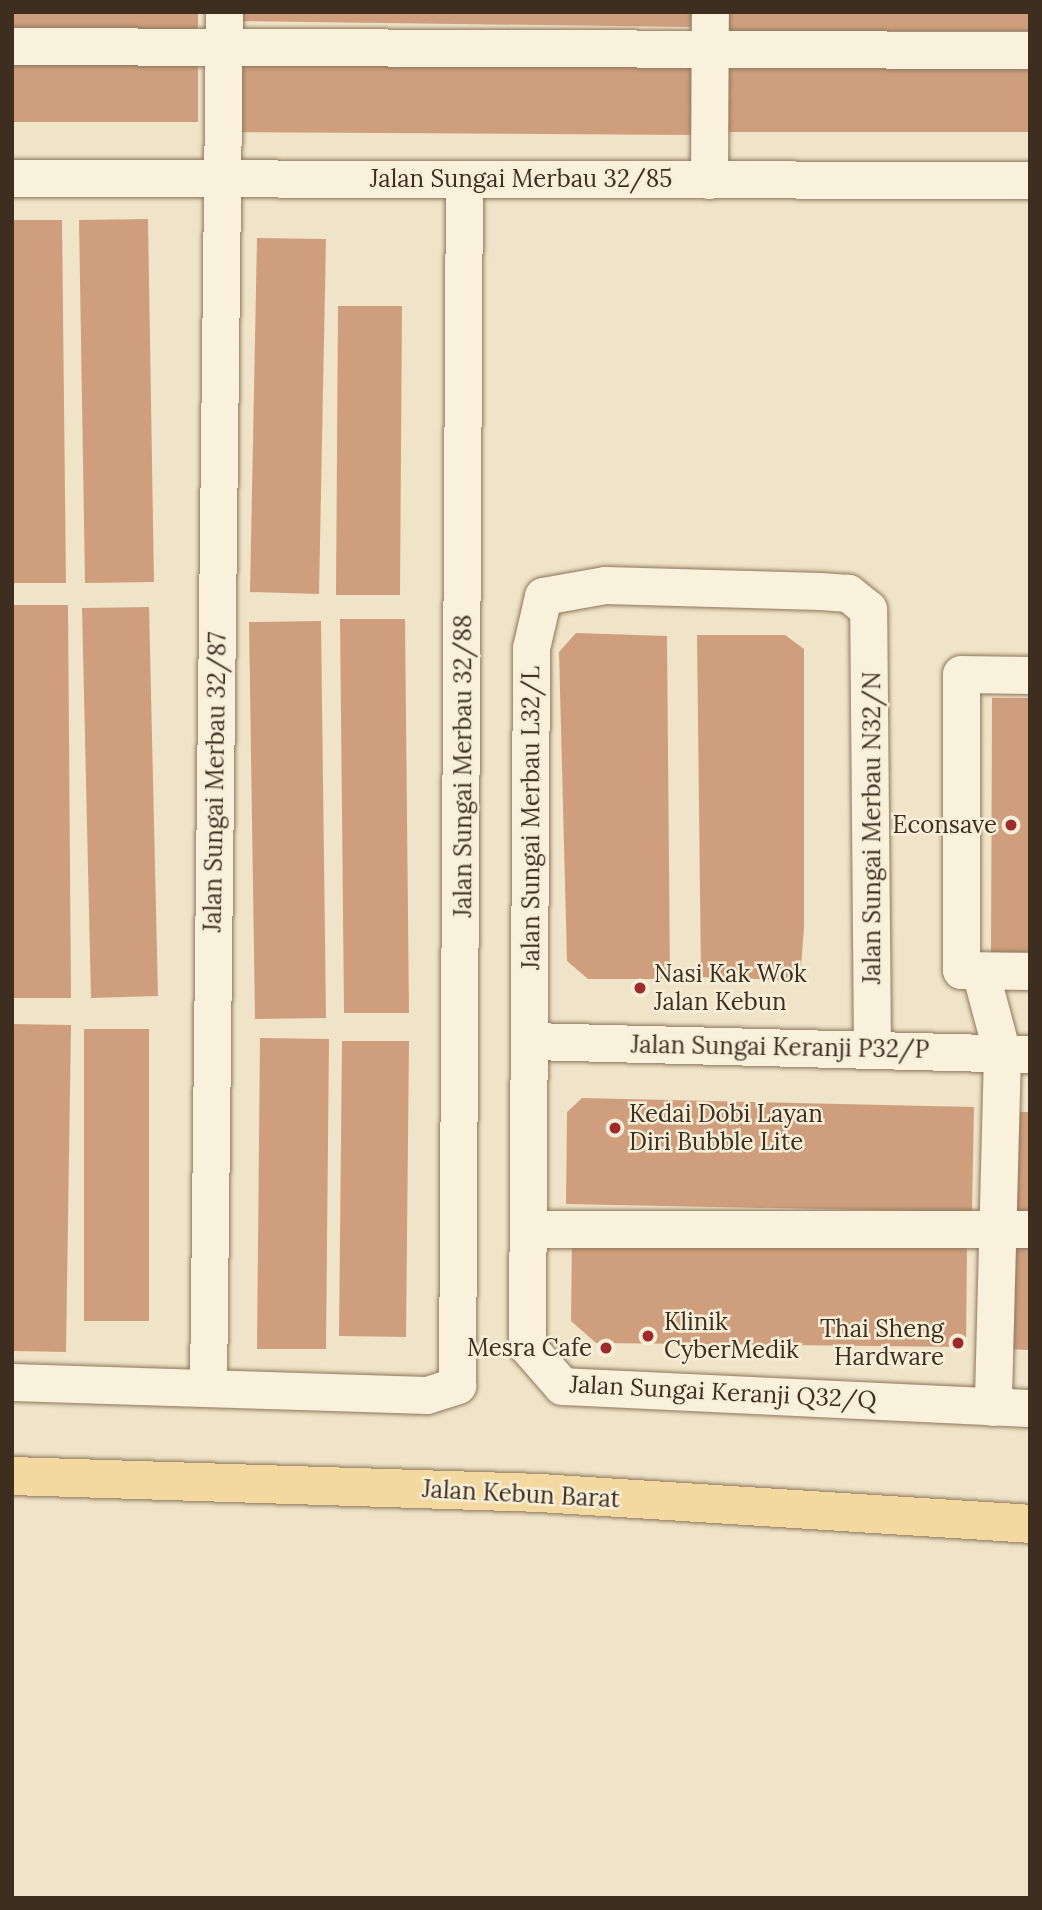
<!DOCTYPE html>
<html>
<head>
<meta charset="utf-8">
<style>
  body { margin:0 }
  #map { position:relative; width:1042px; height:1910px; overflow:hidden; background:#f0e4c8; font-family:Lora,serif }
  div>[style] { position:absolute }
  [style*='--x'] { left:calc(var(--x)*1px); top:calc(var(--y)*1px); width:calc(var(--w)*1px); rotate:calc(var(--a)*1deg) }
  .building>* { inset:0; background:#cf9f7d }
  .roads { filter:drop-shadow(0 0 2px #8d765c) drop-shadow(0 0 2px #8d765c) }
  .minor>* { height:37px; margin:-18.5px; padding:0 18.5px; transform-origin:18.5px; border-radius:18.5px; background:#faf1dc }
  .major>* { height:38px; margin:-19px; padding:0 19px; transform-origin:19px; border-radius:19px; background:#f3d9a0 }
  .dots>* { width:19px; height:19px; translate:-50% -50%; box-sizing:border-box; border:4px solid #f7eed8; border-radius:50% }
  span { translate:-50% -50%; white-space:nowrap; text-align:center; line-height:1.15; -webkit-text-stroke:5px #f7eed8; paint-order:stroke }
  .street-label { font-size:24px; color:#3d2e20 }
  .poi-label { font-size:24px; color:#3d2e20 }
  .right { translate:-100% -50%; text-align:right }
  .left { translate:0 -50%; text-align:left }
  .frame { position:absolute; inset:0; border:14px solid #3d2e20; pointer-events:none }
</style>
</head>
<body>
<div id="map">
  <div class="building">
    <div style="clip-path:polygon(12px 12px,198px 12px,198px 31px,12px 31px)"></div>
    <div style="clip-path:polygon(232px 12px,692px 12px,691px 27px,232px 21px)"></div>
    <div style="clip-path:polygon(722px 12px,1030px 12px,1030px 31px,722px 31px)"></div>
    <div style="clip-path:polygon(12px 51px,198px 51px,198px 122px,12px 122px)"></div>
    <div style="clip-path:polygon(231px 53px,691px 55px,691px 135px,230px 132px)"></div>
    <div style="clip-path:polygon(720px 54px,1030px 54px,1030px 132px,720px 132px)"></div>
    <div style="clip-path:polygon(148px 219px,154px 582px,85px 583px,79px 220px)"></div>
    <div style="clip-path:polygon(12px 220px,62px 220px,66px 583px,12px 583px)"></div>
    <div style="clip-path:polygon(257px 238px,326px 239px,319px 594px,250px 592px)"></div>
    <div style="clip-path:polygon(338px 306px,402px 306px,400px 595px,336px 595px)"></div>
    <div style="clip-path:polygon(12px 605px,68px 605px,71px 998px,12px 998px)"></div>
    <div style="clip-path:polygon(149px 607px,158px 996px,91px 998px,82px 608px)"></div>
    <div style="clip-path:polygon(340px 619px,405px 619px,409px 1013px,344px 1013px)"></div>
    <div style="clip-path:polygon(321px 621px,326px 1018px,255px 1019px,249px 622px)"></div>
    <div style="clip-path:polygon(576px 633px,667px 636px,670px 979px,588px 979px,567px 961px,559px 652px)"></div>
    <div style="clip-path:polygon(697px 635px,785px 635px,804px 649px,804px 927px,801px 967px,785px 980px,701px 977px)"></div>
    <div style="clip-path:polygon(992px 698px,1030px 698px,1030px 952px,991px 952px)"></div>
    <div style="clip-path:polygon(12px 1024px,71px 1025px,66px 1352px,12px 1351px)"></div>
    <div style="clip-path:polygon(84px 1029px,149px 1029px,149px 1321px,84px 1321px)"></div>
    <div style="clip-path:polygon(260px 1038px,329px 1039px,326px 1349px,257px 1349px)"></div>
    <div style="clip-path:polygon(342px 1041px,409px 1041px,406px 1337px,339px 1336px)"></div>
    <div style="clip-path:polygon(582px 1098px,974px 1107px,972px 1212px,566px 1204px,567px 1112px)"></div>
    <div style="clip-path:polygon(1005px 1112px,1030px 1112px,1030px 1216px,1002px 1216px)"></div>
    <div style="clip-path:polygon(572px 1238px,967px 1242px,966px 1347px,596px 1343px,571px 1321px)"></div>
    <div style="clip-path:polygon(1002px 1245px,1030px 1246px,1030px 1350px,999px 1349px)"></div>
  </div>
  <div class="roads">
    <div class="minor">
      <div style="--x:12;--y:46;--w:1018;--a:0.23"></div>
      <div style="--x:12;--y:178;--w:1018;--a:0.11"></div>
      <div style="--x:709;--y:180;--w:168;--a:-89.7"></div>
      <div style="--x:1030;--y:675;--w:69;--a:-179.2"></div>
      <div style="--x:961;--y:674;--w:296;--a:90"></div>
      <div style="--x:961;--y:970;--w:69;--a:0.8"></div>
      <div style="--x:980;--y:971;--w:85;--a:75"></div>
      <div style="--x:1002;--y:1053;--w:354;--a:91.5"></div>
      <div style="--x:531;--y:1041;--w:499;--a:1.5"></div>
      <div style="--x:872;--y:1048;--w:439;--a:-90.5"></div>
      <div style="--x:868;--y:609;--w:26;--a:-141"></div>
      <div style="--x:848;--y:593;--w:28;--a:-176"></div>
      <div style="--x:820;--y:591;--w:215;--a:-178.4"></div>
      <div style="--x:605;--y:585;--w:63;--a:169.9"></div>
      <div style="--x:543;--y:596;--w:53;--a:103"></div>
      <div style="--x:531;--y:648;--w:698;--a:90.33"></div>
      <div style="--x:527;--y:1346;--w:53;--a:48.8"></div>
      <div style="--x:562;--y:1386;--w:469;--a:2.7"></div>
      <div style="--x:529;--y:1229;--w:501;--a:0"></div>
      <div style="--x:12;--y:1382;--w:415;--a:1.8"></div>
      <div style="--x:427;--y:1395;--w:32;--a:-18"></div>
      <div style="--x:457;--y:1385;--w:1206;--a:-89.67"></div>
      <div style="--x:208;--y:1387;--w:1375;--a:-89.33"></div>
    </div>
    <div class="major">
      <div style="--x:12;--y:1476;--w:528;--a:1.84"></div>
      <div style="--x:540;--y:1493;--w:491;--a:3.6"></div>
    </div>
  </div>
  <div class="dots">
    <div style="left:1011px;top:825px;background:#9e2a2b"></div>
    <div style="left:640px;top:988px;background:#9e2a2b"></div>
    <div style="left:615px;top:1128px;background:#9e2a2b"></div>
    <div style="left:648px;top:1336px;background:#9e2a2b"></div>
    <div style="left:958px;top:1343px;background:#9e2a2b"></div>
    <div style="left:606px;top:1348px;background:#9e2a2b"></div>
  </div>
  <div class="street-label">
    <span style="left:521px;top:179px">Jalan Sungai Merbau 32/85</span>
    <span style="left:463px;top:766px;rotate:-90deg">Jalan Sungai Merbau 32/88</span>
    <span style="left:215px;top:782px;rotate:-89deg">Jalan Sungai Merbau 32/87</span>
    <span style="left:531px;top:818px;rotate:-90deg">Jalan Sungai Merbau L32/L</span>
    <span style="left:872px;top:828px;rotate:-90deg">Jalan Sungai Merbau N32/N</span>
    <span style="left:780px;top:1047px;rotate:1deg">Jalan Sungai Keranji P32/P</span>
    <span style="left:723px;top:1392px;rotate:3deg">Jalan Sungai Keranji Q32/Q</span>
    <span style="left:521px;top:1494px;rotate:3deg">Jalan Kebun Barat</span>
  </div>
  <div class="poi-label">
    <span class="right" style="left:997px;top:825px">Econsave</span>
    <span class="left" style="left:654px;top:988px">Nasi Kak Wok<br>Jalan Kebun</span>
    <span class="left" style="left:629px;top:1128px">Kedai Dobi Layan<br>Diri Bubble Lite</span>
    <span class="left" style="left:664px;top:1336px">Klinik<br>CyberMedik</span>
    <span class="right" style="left:944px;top:1343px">Thai Sheng<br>Hardware</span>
    <span class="right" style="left:592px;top:1348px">Mesra Cafe</span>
  </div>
  <div class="frame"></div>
</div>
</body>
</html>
